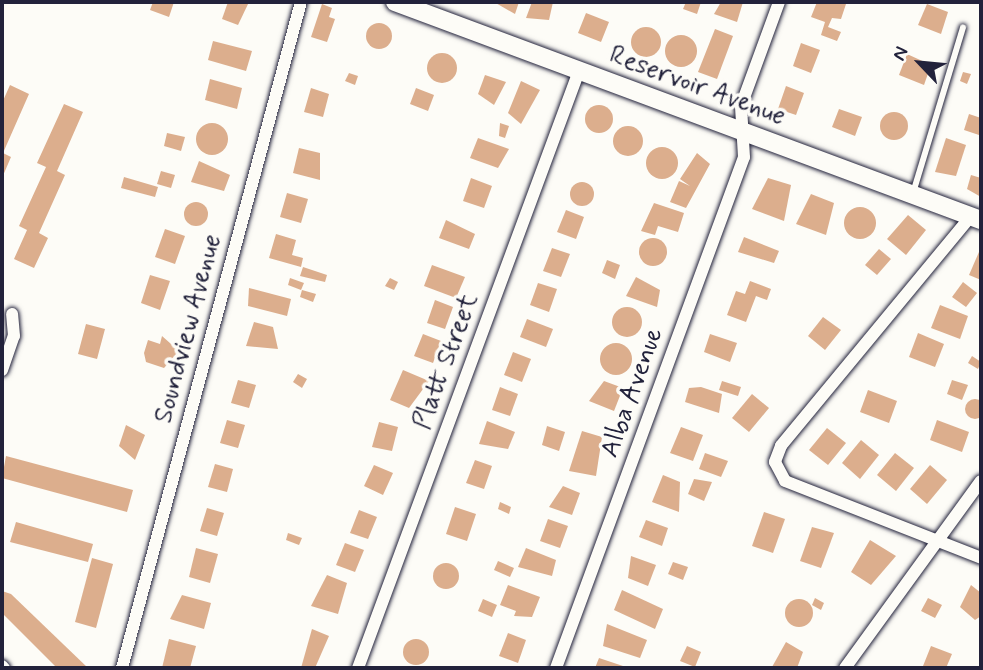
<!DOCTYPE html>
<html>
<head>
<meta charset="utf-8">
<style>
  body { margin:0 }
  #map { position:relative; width:983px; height:670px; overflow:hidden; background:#fdfcf7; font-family:Mynerve,sans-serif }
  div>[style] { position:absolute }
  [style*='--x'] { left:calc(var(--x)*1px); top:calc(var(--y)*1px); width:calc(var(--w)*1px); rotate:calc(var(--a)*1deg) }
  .building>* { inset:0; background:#dcae8d }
  .round { border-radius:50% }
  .roads { filter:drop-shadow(0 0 2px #22223b) drop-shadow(0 0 2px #22223b) }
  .service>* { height:6px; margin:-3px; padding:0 3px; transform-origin:3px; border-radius:3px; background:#fdfcf7 }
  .minor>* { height:12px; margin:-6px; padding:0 6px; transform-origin:6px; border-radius:6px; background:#fdfcf7 }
  .secondary>* { height:18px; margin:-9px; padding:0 9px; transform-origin:9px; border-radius:9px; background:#fdfcf7 }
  span { translate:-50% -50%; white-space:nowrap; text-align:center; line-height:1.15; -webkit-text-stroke:7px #fdfcf7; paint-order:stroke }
  .street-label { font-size:26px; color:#22223b }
  .frame { position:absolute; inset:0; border:4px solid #22223b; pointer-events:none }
  .north { position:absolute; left:885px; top:28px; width:70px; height:70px; -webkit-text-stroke:5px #fdfcf7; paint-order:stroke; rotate:296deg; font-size:19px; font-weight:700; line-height:28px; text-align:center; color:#22223b }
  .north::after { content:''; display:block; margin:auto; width:24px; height:32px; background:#22223b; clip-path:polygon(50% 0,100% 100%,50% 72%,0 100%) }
</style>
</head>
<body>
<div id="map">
  <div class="building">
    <div style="clip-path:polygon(153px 2px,174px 2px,169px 17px,150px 10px)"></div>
    <div style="clip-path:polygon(228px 2px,249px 2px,238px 25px,222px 19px)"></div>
    <div style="clip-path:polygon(494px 2px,519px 2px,515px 14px)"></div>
    <div style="clip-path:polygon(532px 2px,553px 2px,549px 20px,526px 18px)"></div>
    <div style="clip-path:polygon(686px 2px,701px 2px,697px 14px,683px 9px)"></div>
    <div style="clip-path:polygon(721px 2px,743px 2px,737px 22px,714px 14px)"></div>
    <div style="clip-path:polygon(817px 2px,846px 4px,841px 19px,832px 18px,828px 27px,841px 32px,837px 41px,821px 35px,825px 22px,811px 17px)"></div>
    <div style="clip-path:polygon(322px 4px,332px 8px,329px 17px,335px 19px,327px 42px,311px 37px)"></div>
    <div style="clip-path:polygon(927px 4px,948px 12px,941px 34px,918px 25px)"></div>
    <div style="clip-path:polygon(586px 13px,609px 22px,601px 42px,578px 33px)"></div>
    <div class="round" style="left:366px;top:23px;width:26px;height:26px"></div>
    <div class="round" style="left:631px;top:27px;width:30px;height:30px"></div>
    <div style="clip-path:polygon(715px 29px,733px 36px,717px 79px,698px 72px)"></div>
    <div class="round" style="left:665px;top:35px;width:32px;height:32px"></div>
    <div style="clip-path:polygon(213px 41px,252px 51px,246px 71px,208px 60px)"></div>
    <div style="clip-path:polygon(801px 43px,820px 50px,811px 73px,793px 66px)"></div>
    <div class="round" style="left:427px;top:53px;width:30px;height:30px"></div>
    <div style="clip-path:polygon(907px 54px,931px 65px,924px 85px,899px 75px)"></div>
    <div style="clip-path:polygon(963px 72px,971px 74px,967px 84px,960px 81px)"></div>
    <div style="clip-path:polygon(349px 73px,358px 76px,355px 85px,345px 81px)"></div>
    <div style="clip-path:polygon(485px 75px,506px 82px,494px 105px,478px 94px)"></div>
    <div style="clip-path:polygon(210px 79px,242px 88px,237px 109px,205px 100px)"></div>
    <div style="clip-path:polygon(521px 81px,540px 90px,521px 124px,508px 113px)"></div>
    <div style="clip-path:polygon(10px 85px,29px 94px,3px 153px,11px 157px,2px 178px,2px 103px)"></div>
    <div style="clip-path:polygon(786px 86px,804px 93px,796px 115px,778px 109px)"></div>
    <div style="clip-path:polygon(311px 88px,329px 94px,323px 117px,304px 112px)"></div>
    <div style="clip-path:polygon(416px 88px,434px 95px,428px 111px,410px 104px)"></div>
    <div style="clip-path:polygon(64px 104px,83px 112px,57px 171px,65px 175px,39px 233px,48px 238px,34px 268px,14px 259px,27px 230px,19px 226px,46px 167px,37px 163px)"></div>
    <div class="round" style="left:585px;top:105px;width:28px;height:28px"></div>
    <div style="clip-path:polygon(839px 109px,862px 117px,855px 136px,832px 127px)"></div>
    <div class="round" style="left:880px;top:112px;width:28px;height:28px"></div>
    <div style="clip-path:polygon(969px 114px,981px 118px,979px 135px,964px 130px)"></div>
    <div style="clip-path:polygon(500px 123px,509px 126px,505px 138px,499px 136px)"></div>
    <div class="round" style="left:196px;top:123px;width:32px;height:32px"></div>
    <div class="round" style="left:613px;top:126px;width:30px;height:30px"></div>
    <div style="clip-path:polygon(167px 133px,185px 137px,181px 151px,164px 146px)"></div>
    <div style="clip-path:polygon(478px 138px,509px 149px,498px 168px,470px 158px)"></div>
    <div style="clip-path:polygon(946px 138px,966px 145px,956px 176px,935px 172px)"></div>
    <div class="round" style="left:646px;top:147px;width:32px;height:32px"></div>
    <div style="clip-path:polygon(299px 148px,320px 153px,320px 180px,293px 173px)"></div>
    <div style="clip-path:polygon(697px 153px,710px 164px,686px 208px,670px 202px,679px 181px,690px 186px,680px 179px)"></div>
    <div style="clip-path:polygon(199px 161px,230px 175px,224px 191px,191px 182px)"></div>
    <div style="clip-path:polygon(161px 171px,175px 175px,171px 188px,157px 184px)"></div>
    <div style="clip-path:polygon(971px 175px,981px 178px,981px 197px,967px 189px)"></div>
    <div style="clip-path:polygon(124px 177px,158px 187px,155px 197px,121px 188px)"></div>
    <div style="clip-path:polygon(471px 178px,492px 186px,484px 208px,463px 201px)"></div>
    <div style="clip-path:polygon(768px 178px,791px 185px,784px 221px,752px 209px)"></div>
    <div class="round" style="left:570px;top:182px;width:24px;height:24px"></div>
    <div style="clip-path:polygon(287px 193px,308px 199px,301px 223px,280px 217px)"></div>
    <div style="clip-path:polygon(811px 194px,834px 203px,826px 235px,796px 224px)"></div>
    <div class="round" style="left:184px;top:202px;width:24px;height:24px"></div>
    <div style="clip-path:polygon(654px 203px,684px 213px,678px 232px,658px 226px,655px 235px,641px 231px)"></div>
    <div class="round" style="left:844px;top:207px;width:32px;height:32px"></div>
    <div style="clip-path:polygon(566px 210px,584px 217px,576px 239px,557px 232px)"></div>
    <div style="clip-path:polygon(908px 215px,926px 230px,906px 255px,887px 239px)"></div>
    <div style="clip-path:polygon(446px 220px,475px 234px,469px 249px,439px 238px)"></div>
    <div style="clip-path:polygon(165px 229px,185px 236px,175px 264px,155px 257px)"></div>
    <div style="clip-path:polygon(276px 234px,296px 240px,292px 255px,303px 258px,301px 267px,269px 258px)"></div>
    <div style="clip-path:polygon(744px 237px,779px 251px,774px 263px,738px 252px)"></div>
    <div class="round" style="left:639px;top:238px;width:28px;height:28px"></div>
    <div style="clip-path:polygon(552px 248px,570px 254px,561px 277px,543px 271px)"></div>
    <div style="clip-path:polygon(879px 249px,891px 259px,877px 275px,865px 265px)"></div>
    <div style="clip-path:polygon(979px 252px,981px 253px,981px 280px,969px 275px)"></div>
    <div style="clip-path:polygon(607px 260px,620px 265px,615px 279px,602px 273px)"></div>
    <div style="clip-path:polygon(432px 265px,465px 277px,456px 298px,424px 286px)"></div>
    <div style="clip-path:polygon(303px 267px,327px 275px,325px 282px,300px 276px)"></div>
    <div style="clip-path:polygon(150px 275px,170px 281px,160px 310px,141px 303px)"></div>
    <div style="clip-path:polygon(636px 277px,660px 290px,657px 307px,626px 296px)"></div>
    <div style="clip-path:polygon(290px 278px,304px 283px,301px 290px,288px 285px)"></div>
    <div style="clip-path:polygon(390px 278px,398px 282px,394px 290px,385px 286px)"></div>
    <div style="clip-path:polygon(750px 281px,771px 289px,767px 300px,756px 296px,746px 322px,727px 315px,736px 291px,745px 294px)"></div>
    <div style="clip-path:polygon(963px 282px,977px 293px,966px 307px,952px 297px)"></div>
    <div style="clip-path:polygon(538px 283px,557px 289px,549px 312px,530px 305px)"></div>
    <div style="clip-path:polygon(249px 288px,291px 299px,287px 316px,248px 306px)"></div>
    <div style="clip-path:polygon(302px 290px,316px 294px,313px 302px,300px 297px)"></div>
    <div style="clip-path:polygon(435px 300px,453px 307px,445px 329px,427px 323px)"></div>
    <div style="clip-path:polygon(940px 305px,968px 316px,960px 339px,931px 328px)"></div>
    <div class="round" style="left:612px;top:307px;width:30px;height:30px"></div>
    <div style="clip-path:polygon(823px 317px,841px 330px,825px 350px,808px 336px)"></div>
    <div style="clip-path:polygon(527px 319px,553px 329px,546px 347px,520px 337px)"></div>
    <div style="clip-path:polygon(254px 322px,273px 327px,278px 349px,246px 346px)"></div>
    <div style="clip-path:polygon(86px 324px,105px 329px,97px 359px,78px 354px)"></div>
    <div style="clip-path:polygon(918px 333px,944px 344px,935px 367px,909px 357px)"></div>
    <div style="clip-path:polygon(423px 334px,441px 341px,433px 363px,414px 356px)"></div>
    <div style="clip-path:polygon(710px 334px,737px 343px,730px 362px,704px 352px)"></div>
    <div style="clip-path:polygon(162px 336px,179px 351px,164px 368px,146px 362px,144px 353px,148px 340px,160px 344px)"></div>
    <div class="round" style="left:600px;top:343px;width:32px;height:32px"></div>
    <div style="clip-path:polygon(513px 352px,531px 359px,522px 382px,504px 375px)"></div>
    <div style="clip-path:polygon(972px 356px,981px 362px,978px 369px,968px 363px)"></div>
    <div style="clip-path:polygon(403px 370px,429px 381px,409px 408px,390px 400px)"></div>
    <div style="clip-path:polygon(298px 374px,307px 379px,302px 388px,293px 382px)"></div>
    <div style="clip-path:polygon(238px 380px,256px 385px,249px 408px,231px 403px)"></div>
    <div style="clip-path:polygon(952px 380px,968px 385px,962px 400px,947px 394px)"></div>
    <div style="clip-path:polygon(604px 381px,623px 388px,614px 411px,589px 401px)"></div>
    <div style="clip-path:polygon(722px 381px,741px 387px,738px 396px,719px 390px)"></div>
    <div style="clip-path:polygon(500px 387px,518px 394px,510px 416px,492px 410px)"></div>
    <div style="clip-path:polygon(701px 387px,722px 394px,719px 413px,685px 402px,689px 388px)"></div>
    <div style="clip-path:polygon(868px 390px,897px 401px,889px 423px,860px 412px)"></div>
    <div style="clip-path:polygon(752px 394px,769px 408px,749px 432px,732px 418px)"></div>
    <div class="round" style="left:965px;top:399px;width:20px;height:20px"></div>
    <div style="clip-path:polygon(227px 420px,245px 425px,238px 448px,220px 443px)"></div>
    <div style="clip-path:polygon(937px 420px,969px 432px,962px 452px,930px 440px)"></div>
    <div style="clip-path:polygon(487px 421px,515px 432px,508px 449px,479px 444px)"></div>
    <div style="clip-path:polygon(379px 422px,398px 427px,392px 451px,372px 447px)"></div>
    <div style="clip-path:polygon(126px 425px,145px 435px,135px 460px,119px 446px)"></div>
    <div style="clip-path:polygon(547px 426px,565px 432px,559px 451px,542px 445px)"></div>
    <div style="clip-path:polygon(681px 427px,703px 435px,693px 461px,670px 453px)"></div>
    <div style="clip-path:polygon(827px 428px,846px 443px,828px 465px,809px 450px)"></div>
    <div style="clip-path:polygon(582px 431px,602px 437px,596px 476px,569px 471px)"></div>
    <div style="clip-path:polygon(861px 440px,879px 455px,860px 479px,842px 463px)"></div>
    <div style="clip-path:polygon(705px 453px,728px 461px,721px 477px,699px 469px)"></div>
    <div style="clip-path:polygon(895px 453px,914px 468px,896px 491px,877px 475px)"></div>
    <div style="clip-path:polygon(6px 456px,133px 490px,127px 512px,2px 478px)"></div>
    <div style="clip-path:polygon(475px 460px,492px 466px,484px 489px,466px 483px)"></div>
    <div style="clip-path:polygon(215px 464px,233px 469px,227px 492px,208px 487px)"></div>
    <div style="clip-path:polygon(374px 465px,393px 473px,383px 495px,364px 486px)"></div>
    <div style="clip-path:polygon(930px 465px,947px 480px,927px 504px,910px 489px)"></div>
    <div style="clip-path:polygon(663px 475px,680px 482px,679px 512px,652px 502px)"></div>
    <div style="clip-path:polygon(694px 479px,712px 482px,704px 501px,688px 494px)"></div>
    <div style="clip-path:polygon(563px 486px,580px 493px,572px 515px,549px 507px)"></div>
    <div style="clip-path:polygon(500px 502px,511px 507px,509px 514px,498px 509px)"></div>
    <div style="clip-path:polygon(455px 507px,476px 514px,467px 541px,446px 534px)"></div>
    <div style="clip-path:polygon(207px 508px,224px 513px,217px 536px,200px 531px)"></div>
    <div style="clip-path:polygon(359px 510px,377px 517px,368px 539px,350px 533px)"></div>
    <div style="clip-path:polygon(764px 512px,785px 519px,773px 553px,752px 546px)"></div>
    <div style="clip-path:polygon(548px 519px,568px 526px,560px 548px,540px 541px)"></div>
    <div style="clip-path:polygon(646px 520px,668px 528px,662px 546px,639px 537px)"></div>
    <div style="clip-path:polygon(16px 522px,93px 544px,88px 562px,10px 542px)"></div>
    <div style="clip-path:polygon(812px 527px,834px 533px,821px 568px,800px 561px)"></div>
    <div style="clip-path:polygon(288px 533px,302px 538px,299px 545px,286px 540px)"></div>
    <div style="clip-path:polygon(870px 540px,896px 556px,871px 585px,851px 572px)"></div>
    <div style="clip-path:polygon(345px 543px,364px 550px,355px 572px,336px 565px)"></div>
    <div style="clip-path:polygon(196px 548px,218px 554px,210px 583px,189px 577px)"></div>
    <div style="clip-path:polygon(526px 548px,556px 560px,552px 576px,518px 567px)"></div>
    <div style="clip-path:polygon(631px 556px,656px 565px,648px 586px,628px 578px)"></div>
    <div style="clip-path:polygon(92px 558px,113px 564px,96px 628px,75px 622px)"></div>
    <div style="clip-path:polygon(498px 561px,514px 568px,510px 577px,494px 570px)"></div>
    <div style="clip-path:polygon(673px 562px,688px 567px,683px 580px,668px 574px)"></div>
    <div class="round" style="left:433px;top:563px;width:26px;height:26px"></div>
    <div style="clip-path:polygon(327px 575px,347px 583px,338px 614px,311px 606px)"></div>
    <div style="clip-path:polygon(508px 585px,540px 597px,532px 617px,514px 616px,516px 611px,500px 605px)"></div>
    <div style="clip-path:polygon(971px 585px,981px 593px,981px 616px,975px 620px,960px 607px)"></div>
    <div style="clip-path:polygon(622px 590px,663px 609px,655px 629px,614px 610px)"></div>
    <div style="clip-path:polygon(2px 591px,11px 594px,88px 668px,57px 668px,2px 613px)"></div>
    <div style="clip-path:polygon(182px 595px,211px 603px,204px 629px,170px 619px)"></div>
    <div style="clip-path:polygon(815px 598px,824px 603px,821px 610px,812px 605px)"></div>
    <div style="clip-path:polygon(928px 598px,942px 605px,935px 618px,921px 611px)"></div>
    <div style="clip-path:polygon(483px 599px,497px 605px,492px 617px,478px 611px)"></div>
    <div class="round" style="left:785px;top:599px;width:28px;height:28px"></div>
    <div style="clip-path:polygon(607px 624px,647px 640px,640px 658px,603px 646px)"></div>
    <div style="clip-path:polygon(312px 629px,329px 636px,315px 668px,301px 668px)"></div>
    <div style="clip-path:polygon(508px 633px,526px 640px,518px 663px,499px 656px)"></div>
    <div class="round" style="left:403px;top:639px;width:26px;height:26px"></div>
    <div style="clip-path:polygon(169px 639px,196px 646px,190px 668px,162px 668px)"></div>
    <div style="clip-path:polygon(786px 642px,803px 652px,797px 668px,772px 667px)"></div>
    <div style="clip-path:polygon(687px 646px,701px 652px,695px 667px,680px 661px)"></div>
    <div style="clip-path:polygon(931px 646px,952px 654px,946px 668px,923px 666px)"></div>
    <div style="clip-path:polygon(599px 658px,629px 668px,595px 668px)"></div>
  </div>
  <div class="roads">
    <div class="service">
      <div style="--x:913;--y:193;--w:173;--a:-73.2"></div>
    </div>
    <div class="minor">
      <div style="--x:971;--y:216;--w:298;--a:129.6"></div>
      <div style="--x:781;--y:446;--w:17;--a:111"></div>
      <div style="--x:775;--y:462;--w:21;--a:62"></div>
      <div style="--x:785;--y:481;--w:211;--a:21.4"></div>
      <div style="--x:2;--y:370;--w:36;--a:-71"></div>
      <div style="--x:14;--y:336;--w:22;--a:-95"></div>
      <div style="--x:2;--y:666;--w:3;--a:45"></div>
      <div style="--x:122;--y:668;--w:690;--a:-74.96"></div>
      <div style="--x:358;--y:668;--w:637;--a:-69.69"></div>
      <div style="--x:556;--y:668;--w:544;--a:-69.8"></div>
      <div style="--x:744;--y:157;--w:51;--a:-93.4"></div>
      <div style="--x:741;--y:106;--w:111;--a:-69.9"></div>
      <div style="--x:845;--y:668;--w:231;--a:-54"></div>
    </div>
    <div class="secondary">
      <div style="--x:395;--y:2;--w:625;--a:20.41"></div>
    </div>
  </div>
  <div class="street-label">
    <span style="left:697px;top:87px;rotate:20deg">Reservoir Avenue</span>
    <span style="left:189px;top:329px;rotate:-75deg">Soundview Avenue</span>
    <span style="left:447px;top:362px;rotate:-70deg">Platt Street</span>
    <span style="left:633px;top:393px;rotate:-70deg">Alba Avenue</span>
  </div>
  <div class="frame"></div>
  <div class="north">N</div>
</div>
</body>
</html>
